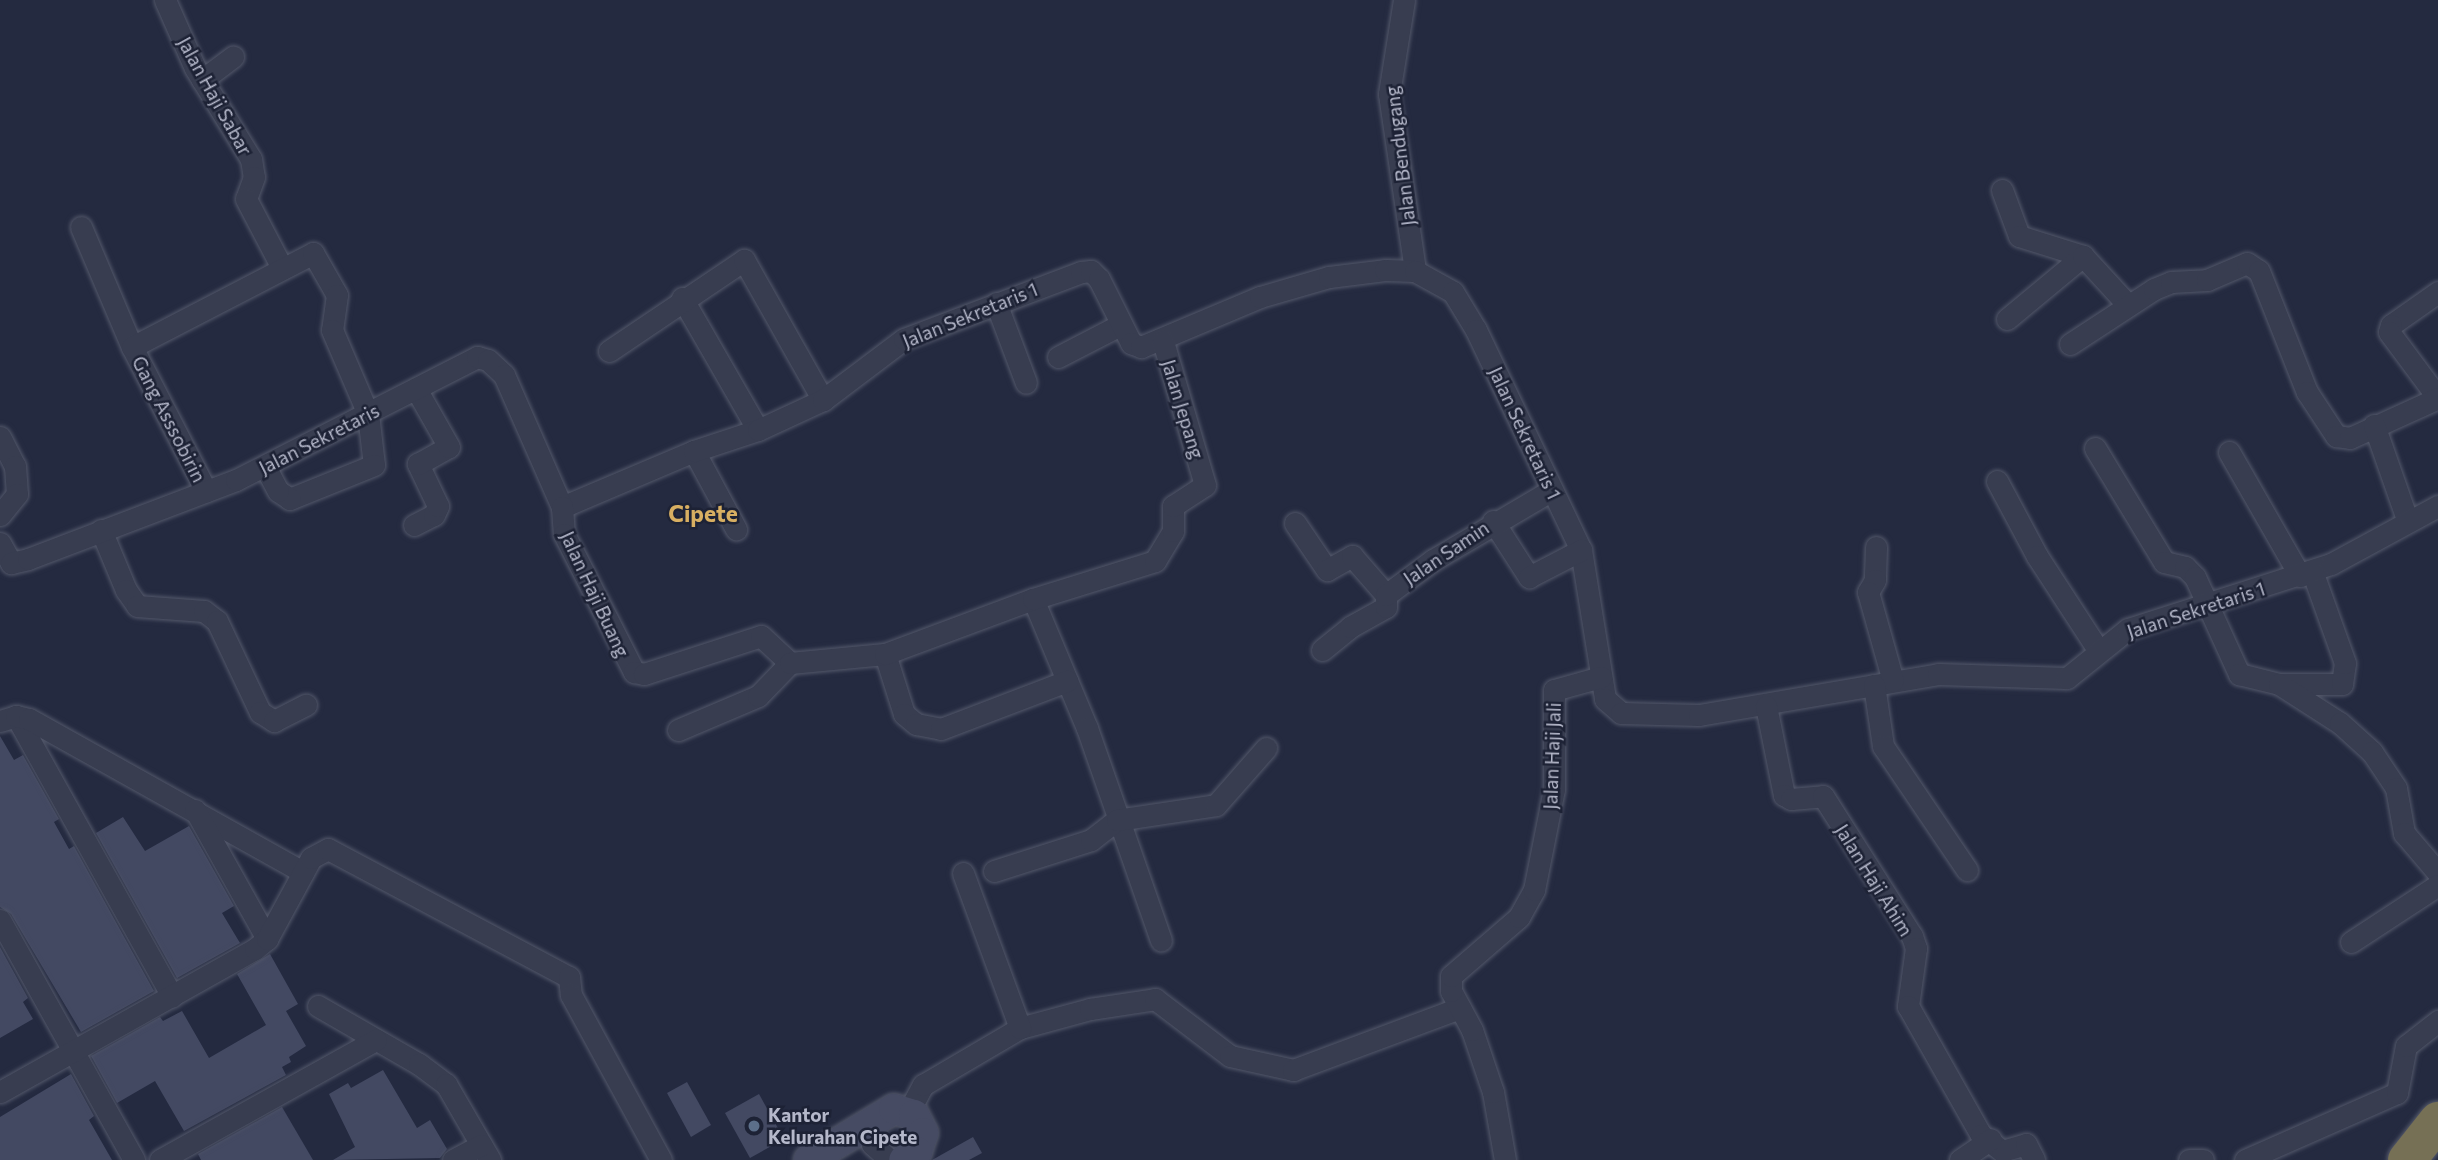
<!DOCTYPE html>
<html>
<head>
<meta charset="utf-8">
<style>
  body { margin:0 }
  #map { position:relative; width:2438px; height:1160px; overflow:hidden; background:#242a40; font-family:Commissioner,sans-serif }
  div>[style] { position:absolute }
  [style*='--x'] { left:calc(var(--x)*1px); top:calc(var(--y)*1px); width:calc(var(--w)*1px); rotate:calc(var(--a)*1deg) }
  .building>* { inset:0; background:#434962 }
  .roads { filter:drop-shadow(0 0 2px #53586a) drop-shadow(0 0 2px #53586a) }
  .street>* { height:21px; margin:-10.5px; padding:0 10.5px; transform-origin:10.5px; border-radius:10.5px; background:#383d50 }
  .secondary>* { height:30px; margin:-15px; padding:0 15px; transform-origin:15px; border-radius:15px; background:#464b63 }
  .highway>* { height:38px; margin:-19px; padding:0 19px; transform-origin:19px; border-radius:19px; background:#767055 }
  .dots>* { width:19px; height:19px; translate:-50% -50%; box-sizing:border-box; border:4px solid #1d2235; border-radius:50% }
  span { translate:-50% -50%; white-space:nowrap; text-align:center; line-height:1.15; -webkit-text-stroke:5px #1d2235; paint-order:stroke }
  .street-label { font-size:19px; color:#b5b8ca }
  .poi-label { font-size:19px; color:#b5b8ca; font-weight:700 }
  .left { translate:0 -50%; text-align:left }
  .quarter-label { font-size:23px; color:#d8af62; font-weight:700 }
</style>
</head>
<body>
<div id="map">
  <div class="building">
    <div style="clip-path:polygon(0 736px,14px 760px,23px 755px,59px 819px,54px 822px,69px 849px,74px 846px,154px 991px,81px 1032px,11px 914px,0 907px)"></div>
    <div style="clip-path:polygon(123px 817px,145px 851px,189px 826px,234px 906px,222px 913px,240px 943px,177px 978px,96px 833px)"></div>
    <div style="clip-path:polygon(0 947px,28px 998px,23px 1002px,33px 1019px,0 1038px)"></div>
    <div style="clip-path:polygon(270px 954px,298px 1004px,286px 1011px,306px 1046px,289px 1057px,291px 1062px,282px 1067px,286px 1075px,184px 1131px,155px 1081px,117px 1103px,91px 1056px,160px 1017px,163px 1021px,182px 1011px,209px 1058px,266px 1025px,237px 974px)"></div>
    <div style="clip-path:polygon(383px 1070px,417px 1128px,430px 1120px,447px 1149px,440px 1158px,333px 1160px,355px 1147px,329px 1094px,348px 1083px,351px 1088px)"></div>
    <div style="clip-path:polygon(71px 1074px,94px 1116px,89px 1120px,112px 1160px,0 1160px,0 1117px)"></div>
    <div style="clip-path:polygon(687px 1082px,711px 1125px,691px 1137px,667px 1093px)"></div>
    <div style="clip-path:polygon(759px 1094px,784px 1139px,750px 1158px,725px 1113px)"></div>
    <div style="clip-path:polygon(282px 1107px,313px 1160px,201px 1160px,198px 1154px)"></div>
    <div style="clip-path:polygon(973px 1137px,982px 1153px,969px 1160px,932px 1160px)"></div>
  </div>
  <div class="roads">
    <div class="street">
      <div style="--x:165;--y:0;--w:74;--a:66.2"></div>
      <div style="--x:195;--y:68;--w:107;--a:58.4"></div>
      <div style="--x:251;--y:159;--w:18;--a:81"></div>
      <div style="--x:254;--y:177;--w:23;--a:110"></div>
      <div style="--x:246;--y:199;--w:78;--a:62.4"></div>
      <div style="--x:1404;--y:0;--w:95;--a:99.1"></div>
      <div style="--x:1389;--y:94;--w:179;--a:81.6"></div>
      <div style="--x:202;--y:80;--w:39;--a:-37"></div>
      <div style="--x:2002;--y:190;--w:49;--a:69.7"></div>
      <div style="--x:2019;--y:236;--w:67;--a:17.4"></div>
      <div style="--x:81;--y:227;--w:130;--a:67"></div>
      <div style="--x:132;--y:347;--w:162;--a:62.8"></div>
      <div style="--x:2438;--y:292;--w:57;--a:144.9"></div>
      <div style="--x:2391;--y:325;--w:7;--a:106"></div>
      <div style="--x:2389;--y:332;--w:82;--a:53.4"></div>
      <div style="--x:682;--y:298;--w:152;--a:60.1"></div>
      <div style="--x:996;--y:303;--w:85;--a:69.4"></div>
      <div style="--x:2007;--y:319;--w:99;--a:-39.7"></div>
      <div style="--x:2083;--y:256;--w:65;--a:47.5"></div>
      <div style="--x:2070;--y:344;--w:100;--a:-33.2"></div>
      <div style="--x:2154;--y:289;--w:18;--a:-22"></div>
      <div style="--x:2171;--y:282;--w:36;--a:-3"></div>
      <div style="--x:2207;--y:280;--w:43;--a:-23"></div>
      <div style="--x:2247;--y:263;--w:14;--a:34"></div>
      <div style="--x:2259;--y:271;--w:130;--a:68.4"></div>
      <div style="--x:2307;--y:392;--w:53;--a:56.6"></div>
      <div style="--x:2336;--y:436;--w:14;--a:8"></div>
      <div style="--x:2350;--y:438;--w:97;--a:-24.4"></div>
      <div style="--x:132;--y:347;--w:204;--a:-27.4"></div>
      <div style="--x:313;--y:253;--w:48;--a:60.3"></div>
      <div style="--x:337;--y:295;--w:35;--a:98"></div>
      <div style="--x:332;--y:330;--w:91;--a:66.8"></div>
      <div style="--x:368;--y:414;--w:51;--a:83.3"></div>
      <div style="--x:374;--y:465;--w:91;--a:158"></div>
      <div style="--x:290;--y:499;--w:14;--a:-146"></div>
      <div style="--x:278;--y:491;--w:26;--a:-118"></div>
      <div style="--x:609;--y:351;--w:163;--a:-34"></div>
      <div style="--x:744;--y:260;--w:161;--a:60.6"></div>
      <div style="--x:1058;--y:357;--w:70;--a:-27.3"></div>
      <div style="--x:2374;--y:425;--w:100;--a:70.7"></div>
      <div style="--x:0;--y:437;--w:33;--a:63"></div>
      <div style="--x:15;--y:466;--w:28;--a:86"></div>
      <div style="--x:17;--y:494;--w:27;--a:129"></div>
      <div style="--x:2095;--y:448;--w:133;--a:58.8"></div>
      <div style="--x:2164;--y:562;--w:22;--a:13"></div>
      <div style="--x:2185;--y:567;--w:14;--a:45"></div>
      <div style="--x:2195;--y:577;--w:107;--a:65.6"></div>
      <div style="--x:2239;--y:674;--w:41;--a:14"></div>
      <div style="--x:2279;--y:684;--w:63;--a:0"></div>
      <div style="--x:2342;--y:684;--w:21;--a:-82"></div>
      <div style="--x:2345;--y:663;--w:98;--a:-109.7"></div>
      <div style="--x:694;--y:451;--w:89;--a:61.7"></div>
      <div style="--x:2229;--y:452;--w:143;--a:60.2"></div>
      <div style="--x:1997;--y:481;--w:85;--a:61.9"></div>
      <div style="--x:2037;--y:556;--w:113;--a:56.9"></div>
      <div style="--x:562;--y:507;--w:143;--a:-23"></div>
      <div style="--x:694;--y:451;--w:67;--a:-18.2"></div>
      <div style="--x:758;--y:430;--w:72;--a:-24.8"></div>
      <div style="--x:823;--y:400;--w:101;--a:-37"></div>
      <div style="--x:904;--y:339;--w:189;--a:-20.7"></div>
      <div style="--x:1081;--y:272;--w:10;--a:-6"></div>
      <div style="--x:1091;--y:271;--w:11;--a:45"></div>
      <div style="--x:1099;--y:279;--w:72;--a:63.4"></div>
      <div style="--x:1131;--y:343;--w:11;--a:22"></div>
      <div style="--x:1141;--y:347;--w:129;--a:-22.8"></div>
      <div style="--x:1260;--y:297;--w:72;--a:-16.2"></div>
      <div style="--x:1329;--y:277;--w:56;--a:-7.1"></div>
      <div style="--x:1385;--y:270;--w:30;--a:2"></div>
      <div style="--x:1415;--y:271;--w:43;--a:28.9"></div>
      <div style="--x:1453;--y:292;--w:44;--a:58.8"></div>
      <div style="--x:1476;--y:330;--w:244;--a:64.5"></div>
      <div style="--x:1581;--y:550;--w:151;--a:80.8"></div>
      <div style="--x:1605;--y:699;--w:21;--a:41"></div>
      <div style="--x:1621;--y:713;--w:78;--a:1.5"></div>
      <div style="--x:1699;--y:715;--w:242;--a:-9.7"></div>
      <div style="--x:1938;--y:674;--w:129;--a:1.8"></div>
      <div style="--x:2067;--y:678;--w:78;--a:-38.8"></div>
      <div style="--x:2128;--y:629;--w:213;--a:-17.8"></div>
      <div style="--x:2331;--y:564;--w:122;--a:-28.5"></div>
      <div style="--x:1493;--y:521;--w:67;--a:57.3"></div>
      <div style="--x:1529;--y:577;--w:59;--a:-27.4"></div>
      <div style="--x:1295;--y:523;--w:57;--a:55.8"></div>
      <div style="--x:1327;--y:570;--w:29;--a:-29"></div>
      <div style="--x:1352;--y:556;--w:52;--a:48.9"></div>
      <div style="--x:414;--y:525;--w:22;--a:-27"></div>
      <div style="--x:434;--y:515;--w:10;--a:-66"></div>
      <div style="--x:438;--y:506;--w:47;--a:-115.5"></div>
      <div style="--x:418;--y:464;--w:35;--a:-29"></div>
      <div style="--x:449;--y:447;--w:67;--a:-119.6"></div>
      <div style="--x:101;--y:530;--w:65;--a:67.4"></div>
      <div style="--x:126;--y:590;--w:19;--a:55"></div>
      <div style="--x:137;--y:606;--w:67;--a:4.3"></div>
      <div style="--x:204;--y:611;--w:16;--a:38"></div>
      <div style="--x:217;--y:621;--w:101;--a:64.7"></div>
      <div style="--x:260;--y:712;--w:17;--a:33"></div>
      <div style="--x:274;--y:721;--w:36;--a:-27"></div>
      <div style="--x:0;--y:543;--w:23;--a:61"></div>
      <div style="--x:11;--y:563;--w:17;--a:-13"></div>
      <div style="--x:28;--y:559;--w:222;--a:-20.8"></div>
      <div style="--x:236;--y:480;--w:271;--a:-27"></div>
      <div style="--x:477;--y:357;--w:11;--a:15"></div>
      <div style="--x:488;--y:360;--w:22;--a:43"></div>
      <div style="--x:504;--y:375;--w:144;--a:66.3"></div>
      <div style="--x:562;--y:507;--w:27;--a:86"></div>
      <div style="--x:564;--y:534;--w:155;--a:63.1"></div>
      <div style="--x:634;--y:672;--w:10;--a:11"></div>
      <div style="--x:644;--y:674;--w:123;--a:-18"></div>
      <div style="--x:761;--y:636;--w:40;--a:43"></div>
      <div style="--x:1876;--y:547;--w:33;--a:92"></div>
      <div style="--x:1875;--y:580;--w:14;--a:120"></div>
      <div style="--x:1868;--y:592;--w:92;--a:74.3"></div>
      <div style="--x:1033;--y:599;--w:140;--a:67.3"></div>
      <div style="--x:1087;--y:728;--w:225;--a:70.8"></div>
      <div style="--x:1322;--y:650;--w:36;--a:-39"></div>
      <div style="--x:1350;--y:627;--w:41;--a:-29.1"></div>
      <div style="--x:1386;--y:607;--w:12;--a:-90"></div>
      <div style="--x:1386;--y:595;--w:59;--a:-36.7"></div>
      <div style="--x:1433;--y:560;--w:138;--a:-30.5"></div>
      <div style="--x:885;--y:654;--w:63;--a:72.4"></div>
      <div style="--x:904;--y:714;--w:16;--a:40"></div>
      <div style="--x:916;--y:724;--w:25;--a:11"></div>
      <div style="--x:941;--y:729;--w:135;--a:-20.9"></div>
      <div style="--x:2279;--y:684;--w:72;--a:32.6"></div>
      <div style="--x:2340;--y:723;--w:43;--a:42.2"></div>
      <div style="--x:2372;--y:752;--w:43;--a:56.3"></div>
      <div style="--x:2396;--y:788;--w:46;--a:79.9"></div>
      <div style="--x:2404;--y:833;--w:52;--a:49.6"></div>
      <div style="--x:1874;--y:685;--w:62;--a:81.6"></div>
      <div style="--x:1883;--y:746;--w:150;--a:55.9"></div>
      <div style="--x:1766;--y:706;--w:91;--a:78.6"></div>
      <div style="--x:1784;--y:795;--w:8;--a:30"></div>
      <div style="--x:1791;--y:799;--w:32;--a:-5"></div>
      <div style="--x:1823;--y:796;--w:166;--a:57.6"></div>
      <div style="--x:1912;--y:936;--w:13;--a:72"></div>
      <div style="--x:1916;--y:948;--w:59;--a:97.9"></div>
      <div style="--x:1908;--y:1006;--w:148;--a:60.5"></div>
      <div style="--x:1981;--y:1135;--w:26;--a:37"></div>
      <div style="--x:2002;--y:1151;--w:25;--a:-16"></div>
      <div style="--x:2026;--y:1144;--w:18;--a:63"></div>
      <div style="--x:16;--y:716;--w:321;--a:60.9"></div>
      <div style="--x:0;--y:721;--w:17;--a:-17"></div>
      <div style="--x:16;--y:716;--w:13;--a:13"></div>
      <div style="--x:29;--y:719;--w:314;--a:29.2"></div>
      <div style="--x:678;--y:730;--w:87;--a:-23"></div>
      <div style="--x:758;--y:696;--w:46;--a:-45.9"></div>
      <div style="--x:790;--y:663;--w:95;--a:-5.4"></div>
      <div style="--x:885;--y:654;--w:158;--a:-20.4"></div>
      <div style="--x:1033;--y:599;--w:128;--a:-17.3"></div>
      <div style="--x:1155;--y:561;--w:35;--a:-59"></div>
      <div style="--x:1173;--y:531;--w:25;--a:-90"></div>
      <div style="--x:1173;--y:506;--w:38;--a:-33"></div>
      <div style="--x:1205;--y:485;--w:150;--a:-106.3"></div>
      <div style="--x:195;--y:810;--w:148;--a:60.8"></div>
      <div style="--x:994;--y:871;--w:102;--a:-17.7"></div>
      <div style="--x:1091;--y:840;--w:33;--a:-38"></div>
      <div style="--x:1117;--y:820;--w:100;--a:-8.6"></div>
      <div style="--x:1216;--y:805;--w:76;--a:-48.7"></div>
      <div style="--x:0;--y:920;--w:275;--a:60.8"></div>
      <div style="--x:2351;--y:942;--w:104;--a:-33.2"></div>
      <div style="--x:318;--y:1006;--w:116;--a:29.9"></div>
      <div style="--x:419;--y:1064;--w:34;--a:37"></div>
      <div style="--x:446;--y:1084;--w:88;--a:59.9"></div>
      <div style="--x:1020;--y:1028;--w:73;--a:-15.2"></div>
      <div style="--x:1090;--y:1009;--w:66;--a:-8.7"></div>
      <div style="--x:1155;--y:999;--w:94;--a:37.2"></div>
      <div style="--x:1230;--y:1056;--w:65;--a:12.5"></div>
      <div style="--x:1293;--y:1070;--w:178;--a:-20.4"></div>
      <div style="--x:0;--y:1092;--w:292;--a:-29.3"></div>
      <div style="--x:255;--y:949;--w:16;--a:-40"></div>
      <div style="--x:267;--y:939;--w:92;--a:-61.5"></div>
      <div style="--x:311;--y:858;--w:19;--a:-28"></div>
      <div style="--x:328;--y:849;--w:273;--a:28"></div>
      <div style="--x:569;--y:977;--w:18;--a:84"></div>
      <div style="--x:571;--y:995;--w:188;--a:61.4"></div>
      <div style="--x:909;--y:1111;--w:30;--a:-62"></div>
      <div style="--x:923;--y:1085;--w:113;--a:-30.4"></div>
      <div style="--x:1020;--y:1028;--w:165;--a:-110.2"></div>
      <div style="--x:873;--y:1126;--w:18;--a:93"></div>
      <div style="--x:872;--y:1144;--w:24;--a:42"></div>
      <div style="--x:160;--y:1160;--w:247;--a:-29.1"></div>
      <div style="--x:453;--y:1160;--w:32;--a:-28"></div>
      <div style="--x:1505;--y:1160;--w:69;--a:-100"></div>
      <div style="--x:1493;--y:1092;--w:65;--a:-108.7"></div>
      <div style="--x:1472;--y:1030;--w:44;--a:-118.3"></div>
      <div style="--x:1451;--y:991;--w:15;--a:-90"></div>
      <div style="--x:1451;--y:976;--w:90;--a:-40.9"></div>
      <div style="--x:1519;--y:917;--w:31;--a:-61"></div>
      <div style="--x:1534;--y:890;--w:103;--a:-78.8"></div>
      <div style="--x:1554;--y:789;--w:99;--a:-90"></div>
      <div style="--x:1554;--y:690;--w:49;--a:-15.5"></div>
      <div style="--x:1960;--y:1160;--w:37;--a:-34"></div>
      <div style="--x:2189;--y:1160;--w:14;--a:0"></div>
      <div style="--x:2245;--y:1160;--w:166;--a:-23.8"></div>
      <div style="--x:2397;--y:1093;--w:48;--a:-79.2"></div>
      <div style="--x:2406;--y:1046;--w:41;--a:-38"></div>
    </div>
    <div class="secondary">
      <div style="--x:809;--y:1160;--w:99;--a:-31"></div>
      <div style="--x:894;--y:1109;--w:21;--a:17"></div>
      <div style="--x:914;--y:1115;--w:20;--a:63"></div>
      <div style="--x:923;--y:1133;--w:20;--a:108"></div>
      <div style="--x:917;--y:1152;--w:15;--a:148"></div>
    </div>
    <div class="highway">
      <div style="--x:2407;--y:1160;--w:50;--a:-51.5"></div>
    </div>
  </div>
  <div class="dots">
    <div style="left:754px;top:1126px;background:#5c6f8a"></div>
  </div>
  <div class="street-label">
    <span style="left:215px;top:96px;rotate:61deg">Jalan Haji Sabar</span>
    <span style="left:1400px;top:156px;rotate:-97deg">Jalan Bendugang</span>
    <span style="left:970px;top:315px;rotate:-22deg">Jalan Sekretaris 1</span>
    <span style="left:1183px;top:409px;rotate:73deg">Jalan Jepang</span>
    <span style="left:169px;top:419px;rotate:63deg">Gang Asssobirin</span>
    <span style="left:1525px;top:433px;rotate:65deg">Jalan Sekretaris 1</span>
    <span style="left:319px;top:439px;rotate:-27deg">Jalan Sekretaris</span>
    <span style="left:1446px;top:553px;rotate:-34deg">Jalan Samin</span>
    <span style="left:595px;top:594px;rotate:65deg">Jalan Haji Buang</span>
    <span style="left:2196px;top:610px;rotate:-18deg">Jalan Sekretaris 1</span>
    <span style="left:1552px;top:756px;rotate:-88deg">Jalan Haji Jali</span>
    <span style="left:1874px;top:880px;rotate:58deg">Jalan Haji Ahim</span>
  </div>
  <div class="poi-label">
    <span class="left" style="left:768px;top:1126px">Kantor<br>Kelurahan Cipete</span>
  </div>
  <div class="quarter-label">
    <span style="left:703px;top:513px">Cipete</span>
  </div>
</div>
</body>
</html>
